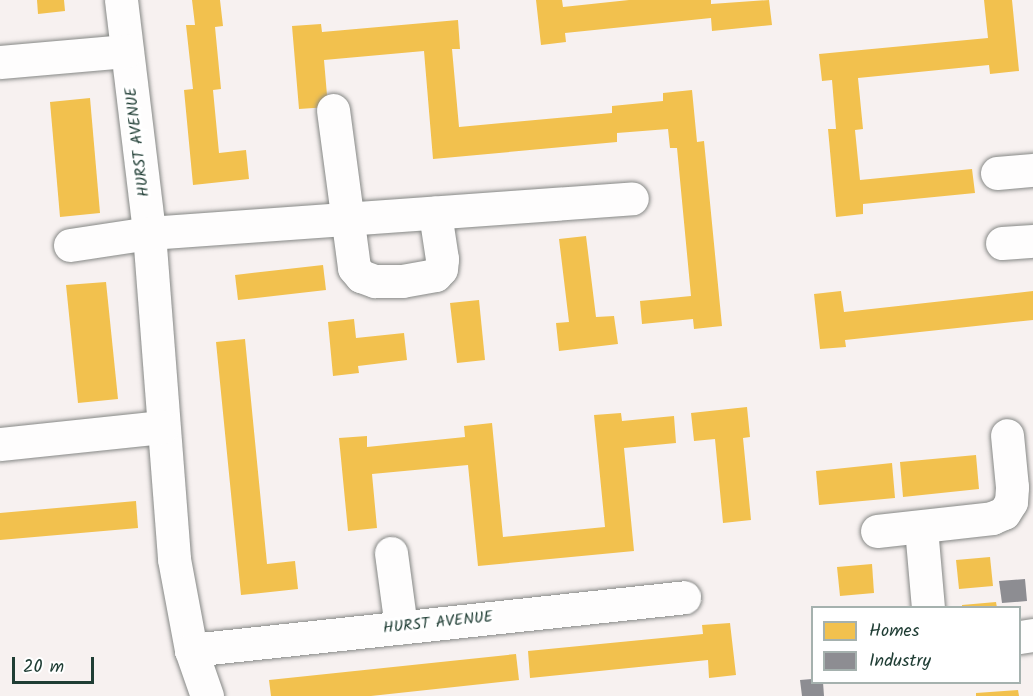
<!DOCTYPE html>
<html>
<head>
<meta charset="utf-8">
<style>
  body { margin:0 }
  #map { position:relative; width:1033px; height:696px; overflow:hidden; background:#f7f1f0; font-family:Kalam,sans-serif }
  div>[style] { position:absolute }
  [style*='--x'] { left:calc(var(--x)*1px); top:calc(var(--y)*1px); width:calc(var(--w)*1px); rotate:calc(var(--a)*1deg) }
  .homes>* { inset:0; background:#f2c14e }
  .industry>* { inset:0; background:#8d8d92 }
  .roads { filter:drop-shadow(0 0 2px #868886) drop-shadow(0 0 2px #868886) }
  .minor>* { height:33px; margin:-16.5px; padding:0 16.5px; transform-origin:16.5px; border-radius:16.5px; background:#fefdfd }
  span { translate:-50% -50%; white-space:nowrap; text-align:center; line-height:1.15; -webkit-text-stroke:6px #fff; paint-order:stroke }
  .street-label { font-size:16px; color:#1f3d34 }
  .legend { position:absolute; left:811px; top:606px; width:210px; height:78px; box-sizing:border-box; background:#fff; border:2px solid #a5b1ae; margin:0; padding:8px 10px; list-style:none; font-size:18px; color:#1f3d34 }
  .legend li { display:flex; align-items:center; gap:12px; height:30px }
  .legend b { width:30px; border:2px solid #a5b1ae }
  .scale { position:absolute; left:12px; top:657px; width:82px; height:27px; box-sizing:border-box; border:3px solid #1f3d34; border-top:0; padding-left:8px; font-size:18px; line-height:21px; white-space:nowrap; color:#1f3d34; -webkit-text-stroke:4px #fff; paint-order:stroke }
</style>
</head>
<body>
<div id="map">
  <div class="homes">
    <div style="clip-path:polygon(37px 0,64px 0,65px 11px,38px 14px)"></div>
    <div style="clip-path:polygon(192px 0,220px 0,223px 26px,215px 27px,221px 89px,213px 90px,219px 153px,246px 150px,249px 179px,193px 185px,184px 90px,193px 89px,186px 25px,195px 25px)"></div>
    <div style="clip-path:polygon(536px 0,562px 0,563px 7px,629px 0,711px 0,711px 4px,769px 0,772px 25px,712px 31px,711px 18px,565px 33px,566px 42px,541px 45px)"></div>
    <div style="clip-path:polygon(984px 0,1012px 0,1019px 71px,990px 74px,989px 65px,858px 78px,863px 129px,855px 130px,860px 180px,972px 169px,975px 193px,863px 204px,863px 214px,836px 217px,828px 129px,836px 129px,832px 80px,822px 81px,819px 54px,988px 38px)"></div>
    <div style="clip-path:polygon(458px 20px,460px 49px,452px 49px,459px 127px,612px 113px,612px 106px,663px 101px,663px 93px,692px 90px,697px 142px,704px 141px,722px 326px,694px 329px,693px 319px,642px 324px,640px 301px,691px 296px,677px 148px,670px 148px,668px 129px,617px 133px,617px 142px,433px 159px,424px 51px,324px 60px,328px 107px,299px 109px,292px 26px,321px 24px,322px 32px)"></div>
    <div style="clip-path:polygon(90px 98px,100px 213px,60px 217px,50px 102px)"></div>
    <div style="clip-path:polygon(586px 236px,596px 317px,614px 316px,618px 344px,559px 351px,556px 323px,569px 322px,559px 239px)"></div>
    <div style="clip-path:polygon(323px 265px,326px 290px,238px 300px,235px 275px)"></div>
    <div style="clip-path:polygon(106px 282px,118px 399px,78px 403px,66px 285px)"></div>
    <div style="clip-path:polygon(841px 291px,844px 312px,1033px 291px,1033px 320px,845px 340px,846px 347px,820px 349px,814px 294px)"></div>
    <div style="clip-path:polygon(479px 300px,485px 360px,457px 363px,450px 303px)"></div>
    <div style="clip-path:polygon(354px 319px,356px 338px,404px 333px,407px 360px,358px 366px,359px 373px,333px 376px,328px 322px)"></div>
    <div style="clip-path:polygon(245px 339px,267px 564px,295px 561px,298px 589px,241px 595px,216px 342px)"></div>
    <div style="clip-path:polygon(747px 407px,750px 437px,743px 438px,751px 520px,723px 523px,715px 439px,694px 441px,691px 413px)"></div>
    <div style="clip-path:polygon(621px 413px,622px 421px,674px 416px,676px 443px,624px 448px,634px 551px,478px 566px,468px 465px,372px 474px,377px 528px,348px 531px,339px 438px,367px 436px,367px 447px,465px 437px,464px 426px,492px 423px,503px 537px,605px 527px,594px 415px)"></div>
    <div style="clip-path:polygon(976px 455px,979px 489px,903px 497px,900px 462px)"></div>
    <div style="clip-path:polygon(892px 463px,895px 498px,819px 505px,816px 471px)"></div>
    <div style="clip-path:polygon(136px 501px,138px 528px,0 540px,0 513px)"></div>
    <div style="clip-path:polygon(990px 557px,993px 586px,959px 589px,956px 560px)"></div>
    <div style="clip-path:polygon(872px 564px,874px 593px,840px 596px,837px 567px)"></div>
    <div style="clip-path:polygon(996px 602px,997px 608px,962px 608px,962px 605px)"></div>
    <div style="clip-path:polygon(730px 623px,736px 675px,709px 678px,708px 660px,530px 678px,528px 651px,703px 634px,702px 625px)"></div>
    <div style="clip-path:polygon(516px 654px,519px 680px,371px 696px,271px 696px,269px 680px)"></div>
    <div style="clip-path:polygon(1018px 690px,1019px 696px,976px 696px,976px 693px)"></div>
  </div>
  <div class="industry">
    <div style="clip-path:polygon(1025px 579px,1027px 601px,1002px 603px,999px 581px)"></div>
    <div style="clip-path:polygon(812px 679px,812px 682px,823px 682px,824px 696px,802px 696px,800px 680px)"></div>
  </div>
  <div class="roads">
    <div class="minor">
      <div style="--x:121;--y:0;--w:235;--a:83.1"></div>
      <div style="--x:149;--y:233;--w:327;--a:85.6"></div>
      <div style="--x:174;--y:559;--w:93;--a:79.4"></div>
      <div style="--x:191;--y:650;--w:49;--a:70.8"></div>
      <div style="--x:0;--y:62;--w:127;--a:-5"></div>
      <div style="--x:333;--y:110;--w:159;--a:82.4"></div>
      <div style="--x:354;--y:268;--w:11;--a:49"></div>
      <div style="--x:361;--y:276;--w:15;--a:20"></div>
      <div style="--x:375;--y:281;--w:27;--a:0"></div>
      <div style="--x:402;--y:281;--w:34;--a:-10"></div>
      <div style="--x:435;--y:275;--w:8;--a:-45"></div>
      <div style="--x:441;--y:269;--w:10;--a:-84"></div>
      <div style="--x:442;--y:259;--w:47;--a:-98.7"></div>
      <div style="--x:997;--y:173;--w:36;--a:-5"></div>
      <div style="--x:1002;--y:243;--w:31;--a:-4"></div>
      <div style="--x:70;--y:245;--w:80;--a:-8.6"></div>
      <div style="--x:149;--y:233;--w:484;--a:-4.1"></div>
      <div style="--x:0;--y:444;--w:163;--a:-6"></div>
      <div style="--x:921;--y:528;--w:80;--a:85"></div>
      <div style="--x:877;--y:531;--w:116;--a:-6.4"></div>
      <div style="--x:992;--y:518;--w:13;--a:-23"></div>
      <div style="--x:1004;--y:513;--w:13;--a:-58"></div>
      <div style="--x:1011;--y:502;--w:15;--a:-86"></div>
      <div style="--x:1012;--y:487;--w:52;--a:-95.5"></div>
      <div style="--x:391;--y:553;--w:75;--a:82.3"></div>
      <div style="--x:1020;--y:637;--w:13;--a:-9"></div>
      <div style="--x:191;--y:650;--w:496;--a:-6.1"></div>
    </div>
  </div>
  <div class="street-label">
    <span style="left:138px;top:142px;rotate:-97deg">HURST AVENUE</span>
    <span style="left:438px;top:623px;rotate:-6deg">HURST AVENUE</span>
  </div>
  <ul class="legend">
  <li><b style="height:16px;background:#f2c14e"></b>Homes</li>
  <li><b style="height:16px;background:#8d8d92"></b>Industry</li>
  </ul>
  <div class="scale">20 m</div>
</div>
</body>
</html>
